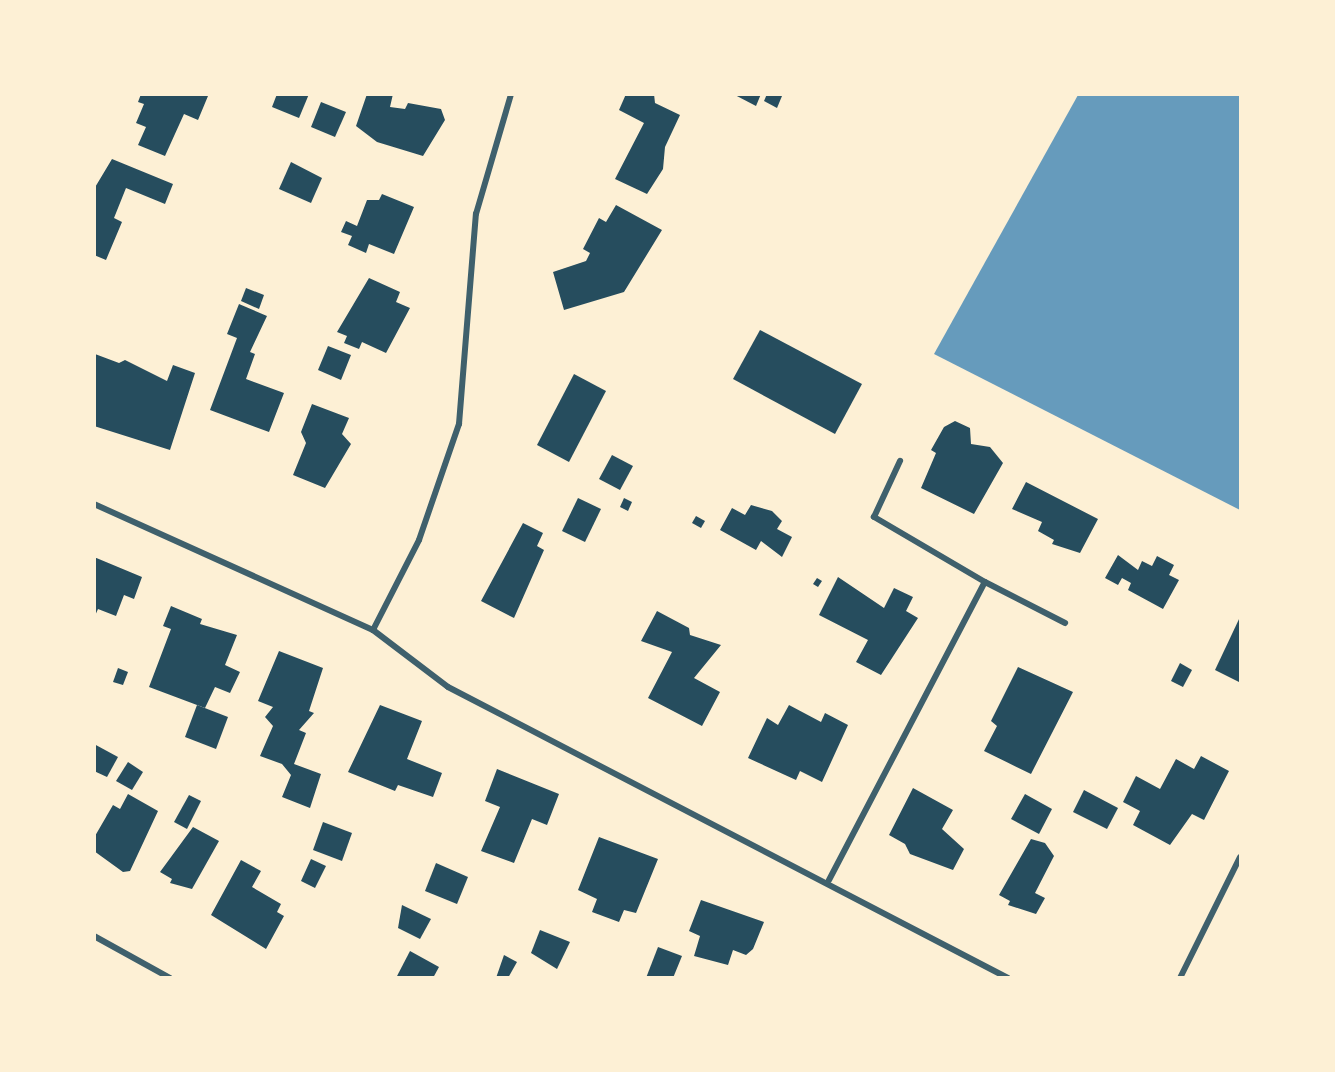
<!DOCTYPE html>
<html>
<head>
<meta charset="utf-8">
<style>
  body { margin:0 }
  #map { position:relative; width:1335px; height:1072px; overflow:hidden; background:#fdf0d5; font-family:Quicksand,sans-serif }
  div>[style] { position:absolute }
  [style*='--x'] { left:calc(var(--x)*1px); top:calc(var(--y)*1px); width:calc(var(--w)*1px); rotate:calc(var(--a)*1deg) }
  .water>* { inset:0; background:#669bbc }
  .building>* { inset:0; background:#264d5e }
  .minor>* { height:6px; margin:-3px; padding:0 3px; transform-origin:3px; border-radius:3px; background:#3f606c }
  span { translate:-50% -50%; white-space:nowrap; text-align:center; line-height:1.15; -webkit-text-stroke:4.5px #fdf0d5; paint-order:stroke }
  .frame { position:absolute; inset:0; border:96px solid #fdf0d5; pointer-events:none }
</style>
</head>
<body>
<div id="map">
  <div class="water">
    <div style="clip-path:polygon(1078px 95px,1240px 95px,1240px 510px,934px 354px)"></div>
  </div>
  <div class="building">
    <div style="clip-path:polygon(141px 94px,204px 94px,208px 96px,198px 120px,184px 114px,165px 156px,138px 145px,146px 127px,136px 123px,144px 104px,138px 102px)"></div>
    <div style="clip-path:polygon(277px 94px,309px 94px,299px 118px,272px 107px)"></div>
    <div style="clip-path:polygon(367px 94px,393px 94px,390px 107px,405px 109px,408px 103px,441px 109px,445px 120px,423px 156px,377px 142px,356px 126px)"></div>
    <div style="clip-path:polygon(626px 94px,654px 94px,655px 103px,680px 115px,665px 147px,663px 169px,647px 194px,615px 179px,644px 123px,619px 110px)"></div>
    <div style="clip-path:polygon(733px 94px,761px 94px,756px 106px)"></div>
    <div style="clip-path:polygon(767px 94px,782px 96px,777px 108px,764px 101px)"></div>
    <div style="clip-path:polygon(321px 102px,346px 112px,335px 137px,311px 127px)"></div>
    <div style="clip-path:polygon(112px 159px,173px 184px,165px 204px,126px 188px,114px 218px,122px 222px,106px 260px,94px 255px,94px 189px)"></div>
    <div style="clip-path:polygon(291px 162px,322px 178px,311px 203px,279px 189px)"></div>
    <div style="clip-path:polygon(382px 194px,414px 207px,394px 254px,369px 244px,366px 253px,348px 245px,352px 236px,341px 232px,346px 221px,357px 226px,367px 200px,379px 200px)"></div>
    <div style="clip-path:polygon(616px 205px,662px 230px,624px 292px,564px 310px,553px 272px,586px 261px,590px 253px,583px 249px,599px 218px,606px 222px)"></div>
    <div style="clip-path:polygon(369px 278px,400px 292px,396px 302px,410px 308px,386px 353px,362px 342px,359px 349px,344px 343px,347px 336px,337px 332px)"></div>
    <div style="clip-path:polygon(246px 288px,264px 295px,259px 309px,241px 301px)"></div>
    <div style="clip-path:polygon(239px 304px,267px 316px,250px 352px,255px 354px,246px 379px,284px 393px,269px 432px,210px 410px,237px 338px,227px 334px)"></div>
    <div style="clip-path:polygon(760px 330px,862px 384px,835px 434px,733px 379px)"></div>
    <div style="clip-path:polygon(328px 346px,351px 355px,341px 380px,318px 370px)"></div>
    <div style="clip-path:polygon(95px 354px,119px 363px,125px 360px,167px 381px,173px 365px,195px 373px,170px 450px,94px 426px)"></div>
    <div style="clip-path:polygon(574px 374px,606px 391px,569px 462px,537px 445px)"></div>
    <div style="clip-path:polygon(312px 404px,349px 418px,342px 434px,351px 444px,325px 488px,293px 475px,306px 443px,301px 432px)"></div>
    <div style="clip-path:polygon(955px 421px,970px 428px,971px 444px,990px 447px,1003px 463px,974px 514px,921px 488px,936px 453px,931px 450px,944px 427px)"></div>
    <div style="clip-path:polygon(612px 455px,633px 466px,620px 490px,599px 479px)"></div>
    <div style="clip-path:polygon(1026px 482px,1098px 519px,1080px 553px,1052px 544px,1054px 540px,1038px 531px,1042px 522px,1012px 509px)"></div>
    <div style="clip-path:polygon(578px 498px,601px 509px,585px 542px,562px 531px)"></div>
    <div style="clip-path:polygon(624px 498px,632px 502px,628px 511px,620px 507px)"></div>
    <div style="clip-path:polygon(751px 505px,772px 511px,782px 521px,777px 529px,792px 537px,782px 557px,761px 541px,756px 550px,720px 530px,732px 508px,745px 515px)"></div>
    <div style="clip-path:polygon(696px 516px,705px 521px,701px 528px,692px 523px)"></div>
    <div style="clip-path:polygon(523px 523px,543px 533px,537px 546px,544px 550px,514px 618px,481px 601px)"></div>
    <div style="clip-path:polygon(1118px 555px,1138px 570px,1142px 561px,1152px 566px,1157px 556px,1174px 565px,1169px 575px,1179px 580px,1163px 609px,1128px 590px,1131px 583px,1122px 578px,1118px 585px,1105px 578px)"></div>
    <div style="clip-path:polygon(94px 557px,142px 577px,134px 599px,124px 595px,116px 616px,98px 609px,94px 618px)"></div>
    <div style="clip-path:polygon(838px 577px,884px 608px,894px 588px,913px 597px,906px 611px,918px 618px,881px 675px,856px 662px,868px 640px,819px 615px)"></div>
    <div style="clip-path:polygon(817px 578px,822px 581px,818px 587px,813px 584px)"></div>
    <div style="clip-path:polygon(171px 606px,202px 619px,200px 624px,237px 635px,225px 665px,240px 672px,230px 693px,215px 687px,205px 708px,149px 687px,171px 629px,163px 626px)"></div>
    <div style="clip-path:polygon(657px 611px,689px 628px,690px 635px,721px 645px,694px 678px,720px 692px,702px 726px,648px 698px,672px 652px,641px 641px)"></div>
    <div style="clip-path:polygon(1240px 617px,1240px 679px,1239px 682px,1215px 670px)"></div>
    <div style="clip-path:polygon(279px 651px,323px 668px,309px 711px,314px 713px,299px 730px,306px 733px,294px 764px,321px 774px,310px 808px,282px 797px,291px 775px,282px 764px,260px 756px,273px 726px,265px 717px,273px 707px,258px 701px)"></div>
    <div style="clip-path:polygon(1180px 663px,1192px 670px,1183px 687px,1171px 681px)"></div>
    <div style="clip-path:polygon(1018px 667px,1073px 692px,1031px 774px,984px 751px,997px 726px,991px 721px)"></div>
    <div style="clip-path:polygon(118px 668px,128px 672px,123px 685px,113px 682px)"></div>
    <div style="clip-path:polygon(197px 705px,228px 717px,216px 749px,185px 737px)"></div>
    <div style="clip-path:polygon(380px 705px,422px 721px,407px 759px,442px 773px,433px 797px,398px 785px,395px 791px,348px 772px)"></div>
    <div style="clip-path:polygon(789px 705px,821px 722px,825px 713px,848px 725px,822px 782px,800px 771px,796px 780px,748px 758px,767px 718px,778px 725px)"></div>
    <div style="clip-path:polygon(94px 744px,118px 757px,107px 777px,94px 771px)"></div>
    <div style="clip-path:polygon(1201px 756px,1229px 771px,1204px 820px,1192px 814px,1170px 845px,1133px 825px,1140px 811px,1123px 802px,1136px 776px,1160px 789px,1176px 759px,1194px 769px)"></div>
    <div style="clip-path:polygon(128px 762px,143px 772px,132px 790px,116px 781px)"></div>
    <div style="clip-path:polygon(497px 769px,559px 794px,547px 825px,532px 819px,514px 863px,481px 851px,500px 807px,485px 801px)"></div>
    <div style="clip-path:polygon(913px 788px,953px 810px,942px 829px,964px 849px,953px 870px,910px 854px,905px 844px,889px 835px)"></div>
    <div style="clip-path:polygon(1084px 790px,1118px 808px,1107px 829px,1073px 812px)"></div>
    <div style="clip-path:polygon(128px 794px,158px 811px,130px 871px,123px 872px,94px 851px,95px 836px,113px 805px,120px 809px)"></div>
    <div style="clip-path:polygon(1025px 794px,1052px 809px,1039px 834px,1011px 819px)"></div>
    <div style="clip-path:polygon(189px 795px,201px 801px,187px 829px,174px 822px)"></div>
    <div style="clip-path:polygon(323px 822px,352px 833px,342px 861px,313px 850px)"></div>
    <div style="clip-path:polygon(193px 827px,219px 841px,192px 889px,170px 883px,172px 879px,160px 872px)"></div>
    <div style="clip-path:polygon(599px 837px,658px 859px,636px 913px,624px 910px,619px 922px,592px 912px,597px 899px,578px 890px)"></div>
    <div style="clip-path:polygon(1031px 839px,1045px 843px,1054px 856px,1035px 893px,1045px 898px,1036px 914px,1008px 905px,1010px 901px,999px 895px)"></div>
    <div style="clip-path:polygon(311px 859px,326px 866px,315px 888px,301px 881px)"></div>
    <div style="clip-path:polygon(241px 860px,261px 871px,252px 887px,281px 904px,277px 912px,284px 916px,266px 949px,211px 915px)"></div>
    <div style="clip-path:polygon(436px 863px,468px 877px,457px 904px,425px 891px)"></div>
    <div style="clip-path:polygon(701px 900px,764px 922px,753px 949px,746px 955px,733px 950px,728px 965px,694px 956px,700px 936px,689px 931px)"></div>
    <div style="clip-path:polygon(402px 905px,431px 919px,420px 939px,398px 928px)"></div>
    <div style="clip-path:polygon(540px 930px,570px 942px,557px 969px,531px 953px)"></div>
    <div style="clip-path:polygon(658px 947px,682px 956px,673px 978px,646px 978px)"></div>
    <div style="clip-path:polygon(410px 951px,439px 967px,433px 978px,396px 978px)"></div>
    <div style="clip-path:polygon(504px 955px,517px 962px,508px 978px,496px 978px)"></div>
  </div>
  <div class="minor">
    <div style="--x:94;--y:504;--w:306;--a:24.3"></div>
    <div style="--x:373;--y:630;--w:94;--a:37.2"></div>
    <div style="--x:448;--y:687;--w:631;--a:27.46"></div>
    <div style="--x:985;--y:582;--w:90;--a:27.1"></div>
    <div style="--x:373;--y:630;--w:101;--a:-62.9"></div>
    <div style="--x:419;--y:540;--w:123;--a:-71"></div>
    <div style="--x:459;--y:424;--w:211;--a:-85.4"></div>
    <div style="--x:476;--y:214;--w:125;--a:-73.7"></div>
    <div style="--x:829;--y:880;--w:336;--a:-62.4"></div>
    <div style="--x:985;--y:582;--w:129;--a:-149.6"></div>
    <div style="--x:874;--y:517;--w:62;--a:-65.1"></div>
    <div style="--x:94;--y:936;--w:87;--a:28.9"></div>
    <div style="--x:1180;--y:978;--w:135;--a:-63.6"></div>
  </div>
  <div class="frame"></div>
</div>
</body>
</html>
